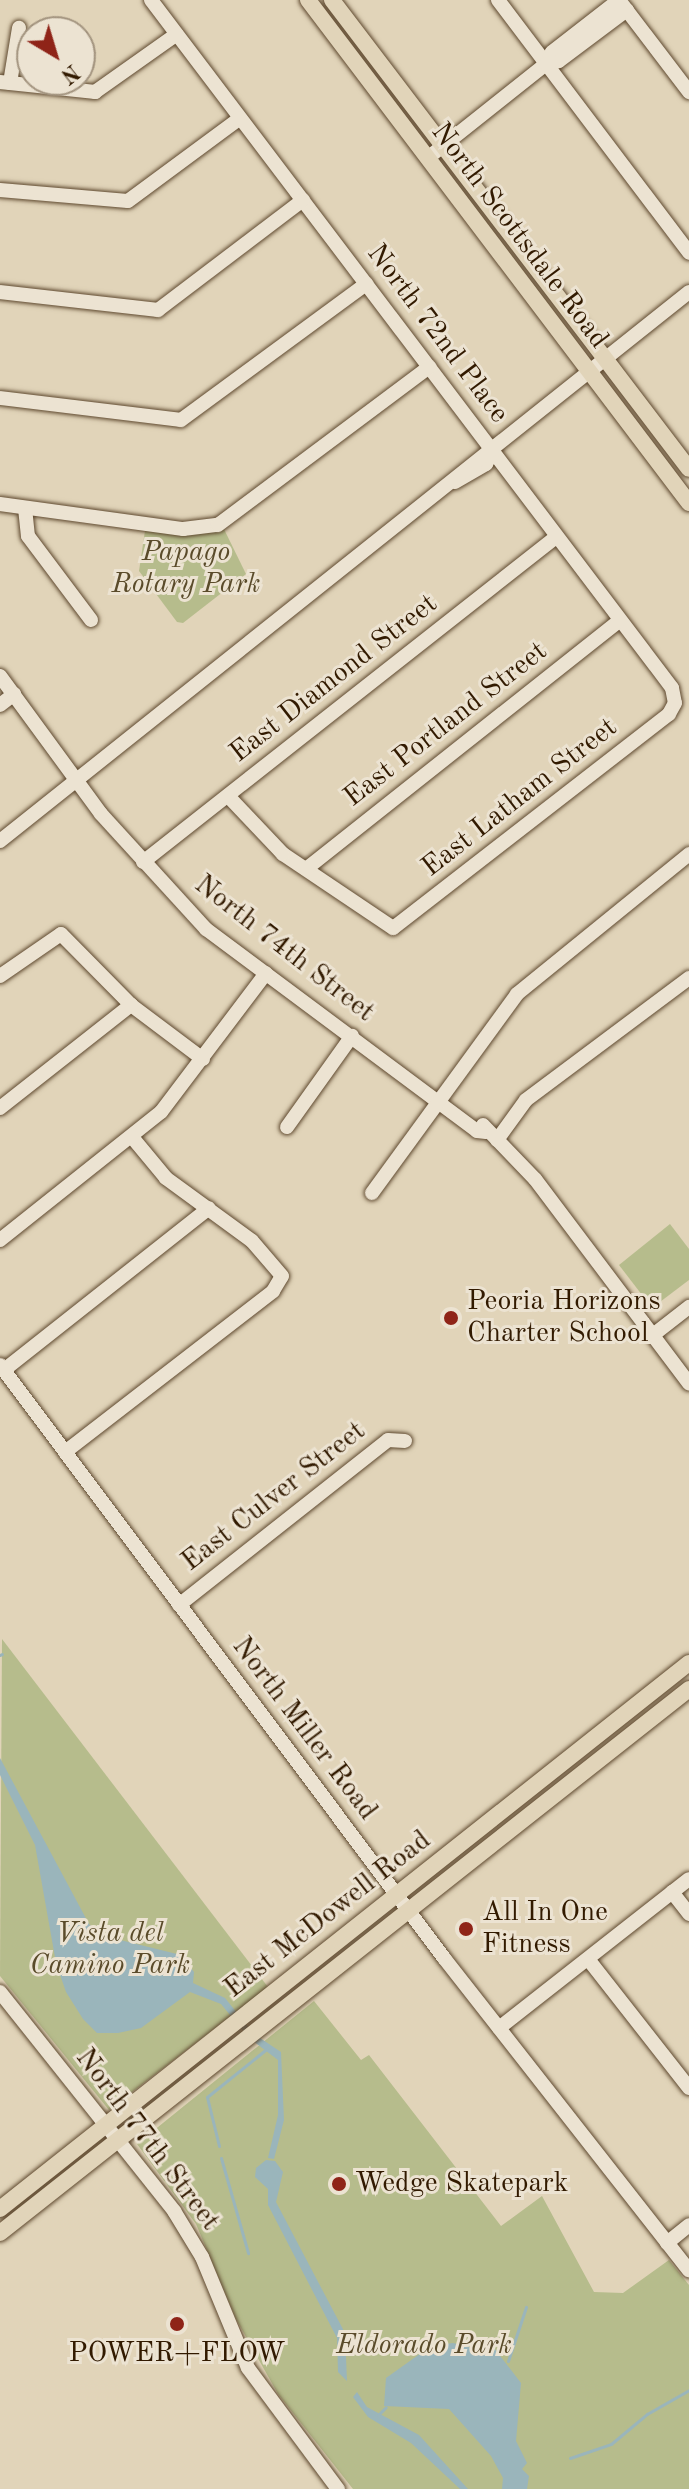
<!DOCTYPE html>
<html>
<head>
<meta charset="utf-8">
<style>
  body { margin:0 }
  #map { position:relative; width:689px; height:2489px; overflow:hidden; background:#e1d4b9; font-family:"Old Standard TT",serif }
  div>[style] { position:absolute }
  [style*='--x'] { left:calc(var(--x)*1px); top:calc(var(--y)*1px); width:calc(var(--w)*1px); rotate:calc(var(--a)*1deg) }
  .green>* { inset:0; background:#b6bc8c }
  .water>* { inset:0; background:#9ab5bb }
  .stream>* { height:3px; margin:-1.5px; padding:0 1.5px; transform-origin:1.5px; border-radius:1.5px; background:#9ab5bb }
  .roads { filter:drop-shadow(0 0 2px #5e482e) drop-shadow(0 0 2px #5e482e) }
  .minor>* { height:14px; margin:-7px; padding:0 7px; transform-origin:7px; border-radius:7px; background:#ece3d2 }
  .major>* { height:16px; margin:-8px; padding:0 8px; transform-origin:8px; border-radius:8px; background:#e1d4b9 }
  .dots>* { width:22px; height:22px; translate:-50% -50%; box-sizing:border-box; border:4px solid #ece3d2; border-radius:50% }
  span { translate:-50% -50%; white-space:nowrap; text-align:center; line-height:1.15; -webkit-text-stroke:6px #ece3d2; paint-order:stroke }
  .street-label { font-size:28px; color:#321a00 }
  .park-label { font-size:28px; color:#5a4b2a; font-style:italic }
  .poi-label { font-size:28px; color:#321a00 }
  .left { translate:0 -50%; text-align:left }
  .north { position:absolute; left:16px; top:16px; width:80px; height:80px; box-sizing:border-box; background:#ece3d2; border:2px solid #a2937e; border-radius:50%; rotate:142deg; font-size:22px; font-weight:700; line-height:32px; text-align:center; color:#321a00 }
  .north::after { content:''; display:block; margin:auto; width:28px; height:36px; background:#8f2418; clip-path:polygon(50% 0,100% 100%,50% 72%,0 100%) }
</style>
</head>
<body>
<div id="map">
  <div class="green">
    <div style="clip-path:polygon(221px 523px,246px 574px,183px 623px,177px 622px,139px 571px,146px 524px)"></div>
    <div style="clip-path:polygon(670px 1224px,689px 1249px,689px 1280px,652px 1308px,619px 1265px)"></div>
    <div style="clip-path:polygon(2px 1639px,268px 1987px,109px 2110px,0 1976px)"></div>
    <div style="clip-path:polygon(314px 2001px,361px 2060px,369px 2055px,501px 2226px,542px 2196px,594px 2292px,623px 2293px,669px 2260px,689px 2285px,689px 2489px,353px 2489px,278px 2394px,236px 2319px,196px 2224px,137px 2144px)"></div>
  </div>
  <div class="water">
    <div style="clip-path:polygon(0 1758px,89px 1924px,100px 1935px,181px 1955px,194px 1972px,193px 1983px,225px 1998px,254px 2034px,281px 2052px,284px 2120px,274px 2159px,268px 2158px,278px 2115px,278px 2060px,249px 2038px,221px 2004px,190px 1992px,141px 2028px,118px 2033px,97px 2033px,83px 2019px,66px 1992px,56px 1963px,35px 1845px,0 1775px)"></div>
    <div style="clip-path:polygon(266px 2160px,275px 2161px,283px 2172px,276px 2202px,345px 2333px,347px 2381px,338px 2372px,337px 2338px,268px 2205px,268px 2189px,255px 2177px,256px 2168px)"></div>
    <div style="clip-path:polygon(453px 2343px,481px 2350px,491px 2344px,521px 2383px,516px 2441px,527px 2463px,522px 2469px,529px 2476px,527px 2489px,502px 2489px,503px 2478px,491px 2456px,449px 2409px,384px 2406px,386px 2378px,431px 2346px)"></div>
    <div style="clip-path:polygon(357px 2392px,367px 2407px,419px 2435px,468px 2489px,460px 2489px,411px 2443px,368px 2417px,353px 2397px)"></div>
  </div>
  <div class="stream">
    <div style="--x:0;--y:1655;--w:2;--a:-27"></div>
    <div style="--x:219;--y:2146;--w:50;--a:-103.8"></div>
    <div style="--x:207;--y:2097;--w:80;--a:-38.9"></div>
    <div style="--x:221;--y:2158;--w:99;--a:74.1"></div>
    <div style="--x:508;--y:2361;--w:57;--a:-71.6"></div>
    <div style="--x:378;--y:2415;--w:11;--a:-45"></div>
    <div style="--x:570;--y:2458;--w:43;--a:-18.9"></div>
    <div style="--x:611;--y:2444;--w:47;--a:-39.8"></div>
    <div style="--x:647;--y:2414;--w:48;--a:-29.7"></div>
  </div>
  <div class="roads">
    <div class="minor">
      <div style="--x:151;--y:0;--w:863;--a:52.86"></div>
      <div style="--x:672;--y:688;--w:15;--a:79"></div>
      <div style="--x:675;--y:703;--w:13;--a:119"></div>
      <div style="--x:669;--y:714;--w:349;--a:142.2"></div>
      <div style="--x:393;--y:928;--w:133;--a:-146.1"></div>
      <div style="--x:283;--y:854;--w:80;--a:-133.5"></div>
      <div style="--x:498;--y:0;--w:317;--a:52.9"></div>
      <div style="--x:619;--y:0;--w:116;--a:52.7"></div>
      <div style="--x:546;--y:64;--w:13;--a:-63"></div>
      <div style="--x:552;--y:52;--w:85;--a:-37.8"></div>
      <div style="--x:0;--y:82;--w:96;--a:6"></div>
      <div style="--x:95;--y:92;--w:100;--a:-35.3"></div>
      <div style="--x:10;--y:83;--w:56;--a:-80.7"></div>
      <div style="--x:434;--y:153;--w:143;--a:-38.5"></div>
      <div style="--x:546;--y:64;--w:13;--a:-13"></div>
      <div style="--x:559;--y:61;--w:85;--a:-36.9"></div>
      <div style="--x:0;--y:190;--w:128;--a:4.9"></div>
      <div style="--x:128;--y:201;--w:139;--a:-36.5"></div>
      <div style="--x:0;--y:292;--w:159;--a:6.5"></div>
      <div style="--x:158;--y:310;--w:182;--a:-37.2"></div>
      <div style="--x:0;--y:398;--w:182;--a:6.9"></div>
      <div style="--x:181;--y:420;--w:230;--a:-36.3"></div>
      <div style="--x:455;--y:482;--w:36;--a:-30"></div>
      <div style="--x:486;--y:464;--w:15;--a:-62"></div>
      <div style="--x:0;--y:504;--w:185;--a:7.8"></div>
      <div style="--x:183;--y:529;--w:35;--a:-7"></div>
      <div style="--x:218;--y:525;--w:264;--a:-36.8"></div>
      <div style="--x:25;--y:508;--w:28;--a:84"></div>
      <div style="--x:28;--y:536;--w:105;--a:53.1"></div>
      <div style="--x:0;--y:676;--w:171;--a:53.8"></div>
      <div style="--x:101;--y:814;--w:156;--a:47.6"></div>
      <div style="--x:206;--y:929;--w:338;--a:36.7"></div>
      <div style="--x:477;--y:1131;--w:9;--a:6"></div>
      <div style="--x:0;--y:705;--w:18;--a:-38"></div>
      <div style="--x:0;--y:841;--w:881;--a:-38.55"></div>
      <div style="--x:143;--y:862;--w:526;--a:-38.2"></div>
      <div style="--x:306;--y:869;--w:399;--a:-38.4"></div>
      <div style="--x:0;--y:976;--w:74;--a:-34.5"></div>
      <div style="--x:61;--y:934;--w:100;--a:45.4"></div>
      <div style="--x:131;--y:1005;--w:90;--a:36.9"></div>
      <div style="--x:0;--y:1108;--w:167;--a:-38.2"></div>
      <div style="--x:483;--y:1125;--w:75;--a:46.1"></div>
      <div style="--x:535;--y:1179;--w:256;--a:53"></div>
      <div style="--x:287;--y:1127;--w:112;--a:-54.5"></div>
      <div style="--x:497;--y:1140;--w:49;--a:-54.1"></div>
      <div style="--x:526;--y:1100;--w:204;--a:-36.8"></div>
      <div style="--x:372;--y:1193;--w:246;--a:-53.9"></div>
      <div style="--x:517;--y:994;--w:222;--a:-39.1"></div>
      <div style="--x:0;--y:1240;--w:206;--a:-38.5"></div>
      <div style="--x:161;--y:1112;--w:174;--a:-52.9"></div>
      <div style="--x:653;--y:1335;--w:46;--a:-37.9"></div>
      <div style="--x:0;--y:1365;--w:741;--a:53.18"></div>
      <div style="--x:444;--y:1958;--w:397;--a:51.9"></div>
      <div style="--x:4;--y:1370;--w:261;--a:-38.3"></div>
      <div style="--x:65;--y:1452;--w:263;--a:-37.7"></div>
      <div style="--x:273;--y:1291;--w:17;--a:-59"></div>
      <div style="--x:282;--y:1276;--w:46;--a:-130.6"></div>
      <div style="--x:252;--y:1241;--w:107;--a:-143.8"></div>
      <div style="--x:166;--y:1178;--w:53;--a:-129.7"></div>
      <div style="--x:179;--y:1605;--w:266;--a:-38.3"></div>
      <div style="--x:388;--y:1440;--w:17;--a:3"></div>
      <div style="--x:672;--y:1892;--w:28;--a:52"></div>
      <div style="--x:588;--y:1959;--w:164;--a:51.9"></div>
      <div style="--x:0;--y:1992;--w:280;--a:51.5"></div>
      <div style="--x:174;--y:2211;--w:54;--a:58.7"></div>
      <div style="--x:202;--y:2257;--w:120;--a:67.5"></div>
      <div style="--x:248;--y:2368;--w:151;--a:53.4"></div>
      <div style="--x:499;--y:2028;--w:241;--a:-38.1"></div>
      <div style="--x:667;--y:2243;--w:28;--a:-39"></div>
    </div>
    <div class="major">
      <div style="--x:308;--y:0;--w:631;--a:52.86"></div>
      <div style="--x:332;--y:0;--w:589;--a:52.72"></div>
      <div style="--x:0;--y:2209;--w:879;--a:-38.4"></div>
      <div style="--x:0;--y:2233;--w:878;--a:-38.29"></div>
    </div>
  </div>
  <div class="dots">
    <div style="left:451px;top:1318px;background:#8f2418"></div>
    <div style="left:466px;top:1929px;background:#8f2418"></div>
    <div style="left:339px;top:2184px;background:#8f2418"></div>
    <div style="left:177px;top:2324px;background:#8f2418"></div>
  </div>
  <div class="street-label">
    <span style="left:519px;top:236px;rotate:53deg">North Scottsdale Road</span>
    <span style="left:437px;top:334px;rotate:53deg">North 72nd Place</span>
    <span style="left:334px;top:679px;rotate:-38deg">East Diamond Street</span>
    <span style="left:446px;top:725px;rotate:-38deg">East Portland Street</span>
    <span style="left:520px;top:798px;rotate:-38deg">East Latham Street</span>
    <span style="left:284px;top:949px;rotate:38deg">North 74th Street</span>
    <span style="left:274px;top:1497px;rotate:-38deg">East Culver Street</span>
    <span style="left:304px;top:1729px;rotate:53deg">North Miller Road</span>
    <span style="left:328px;top:1915px;rotate:-38deg">East McDowell Road</span>
    <span style="left:147px;top:2140px;rotate:53deg">North 77th Street</span>
  </div>
  <div class="park-label">
    <span style="left:186px;top:569px">Papago<br>Rotary Park</span>
    <span style="left:110px;top:1950px">Vista del<br>Camino Park</span>
    <span style="left:424px;top:2346px">Eldorado Park</span>
  </div>
  <div class="poi-label">
    <span class="left" style="left:467px;top:1318px">Peoria Horizons<br>Charter School</span>
    <span class="left" style="left:482px;top:1929px">All In One<br>Fitness</span>
    <span class="left" style="left:355px;top:2184px">Wedge Skatepark</span>
    <span style="left:177px;top:2354px">POWER+FLOW</span>
  </div>
  <div class="north">N</div>
</div>
</body>
</html>
